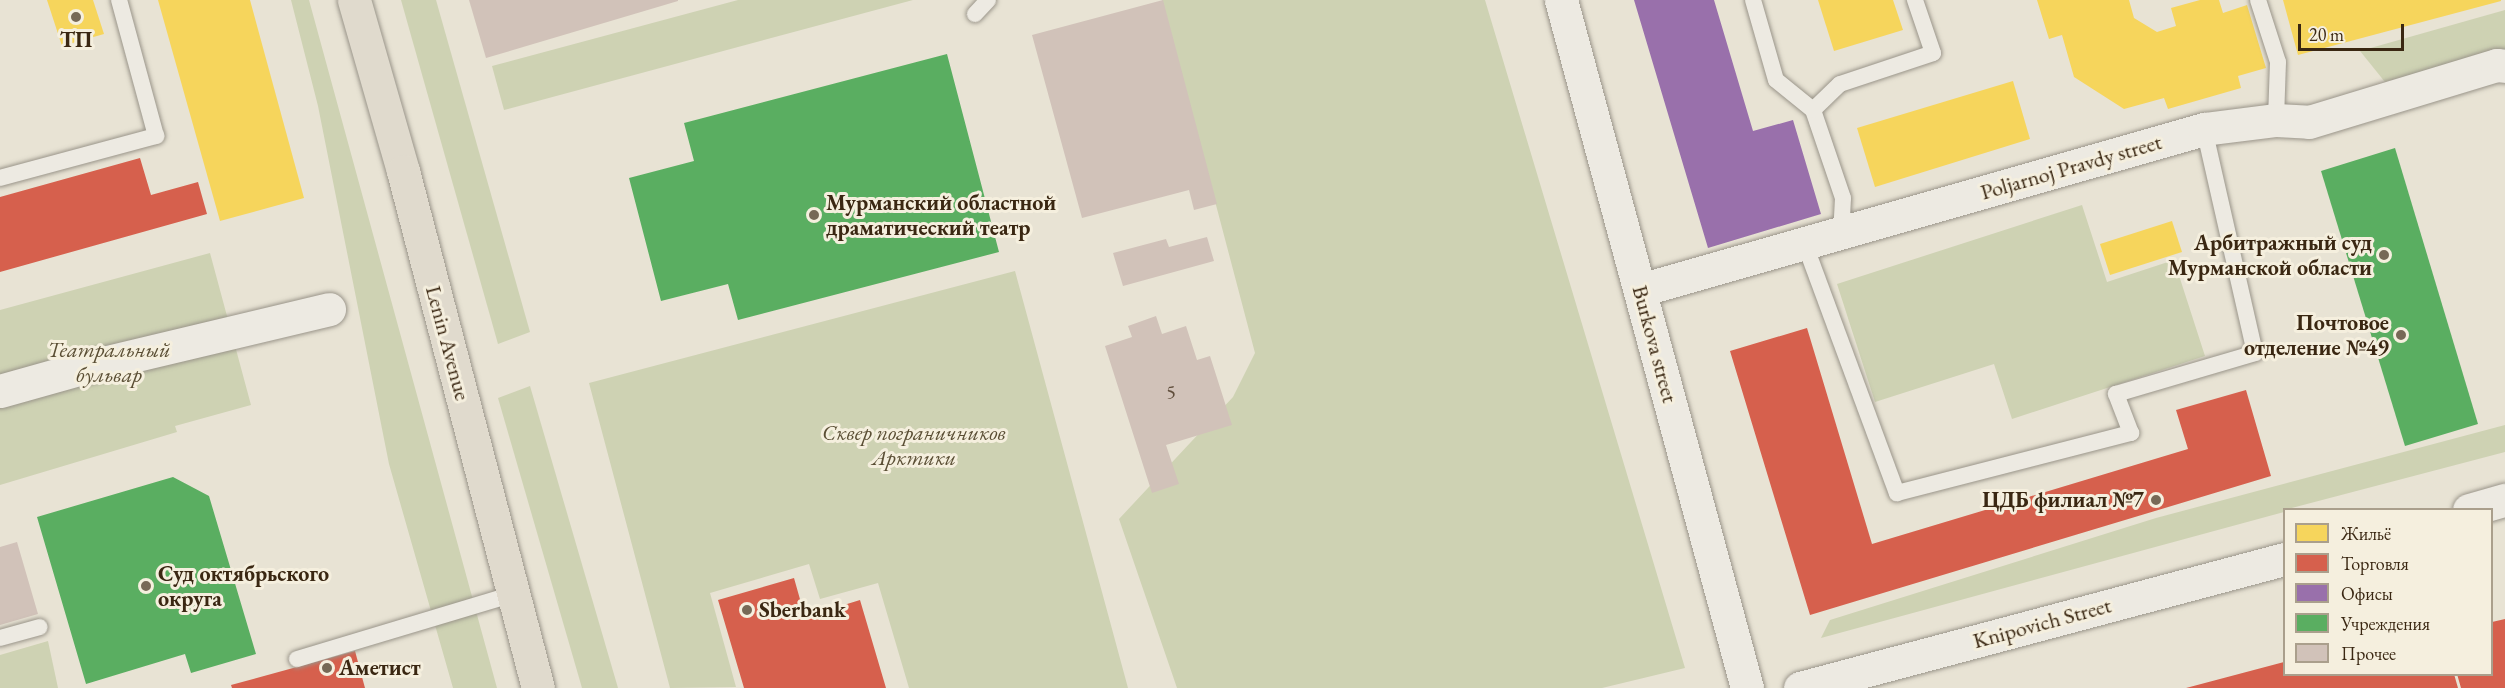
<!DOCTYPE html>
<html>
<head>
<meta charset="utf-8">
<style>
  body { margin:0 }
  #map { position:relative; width:2505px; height:688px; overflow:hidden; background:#e8e3d4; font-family:"EB Garamond",serif }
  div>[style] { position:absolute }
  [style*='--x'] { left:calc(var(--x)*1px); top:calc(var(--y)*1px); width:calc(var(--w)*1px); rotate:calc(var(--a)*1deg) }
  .green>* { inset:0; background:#ced2b3 }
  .homes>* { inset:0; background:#f6d55c }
  .shops>* { inset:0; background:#d6604d }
  .offices>* { inset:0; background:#9970ab }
  .public>* { inset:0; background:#5aae61 }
  .building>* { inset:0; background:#d1c2b9 }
  .roads { filter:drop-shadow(0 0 2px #9a958a) drop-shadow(0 0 2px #9a958a) }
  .lane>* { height:16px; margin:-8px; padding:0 8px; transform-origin:8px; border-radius:8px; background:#edeae2 }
  .street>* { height:33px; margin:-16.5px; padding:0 16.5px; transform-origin:16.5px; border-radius:16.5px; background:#edeae2 }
  .secondary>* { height:33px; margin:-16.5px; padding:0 16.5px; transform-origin:16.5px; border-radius:16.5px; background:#edeae2 }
  .primary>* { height:33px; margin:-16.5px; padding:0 16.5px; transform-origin:16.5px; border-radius:16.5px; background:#e0dacd }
  .dots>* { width:16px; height:16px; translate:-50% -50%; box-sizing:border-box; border:3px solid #f5efde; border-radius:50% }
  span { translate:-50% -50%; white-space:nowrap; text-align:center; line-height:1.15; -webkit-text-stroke:6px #f5efde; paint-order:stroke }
  .number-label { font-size:20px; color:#604e3c }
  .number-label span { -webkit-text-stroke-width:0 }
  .poi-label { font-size:22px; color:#3a2712; font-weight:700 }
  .left { translate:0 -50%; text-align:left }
  .right { translate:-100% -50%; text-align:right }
  .street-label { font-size:22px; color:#3a2712 }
  .park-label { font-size:22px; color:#5a4e34; font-style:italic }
  .legend { position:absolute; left:2283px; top:508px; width:210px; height:168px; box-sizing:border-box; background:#f5efde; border:2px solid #aa9f8c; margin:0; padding:8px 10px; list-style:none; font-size:18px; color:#3a2712 }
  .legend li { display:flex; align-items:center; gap:12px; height:30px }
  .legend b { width:30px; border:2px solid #aa9f8c }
  .scale { position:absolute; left:2298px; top:24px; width:106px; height:27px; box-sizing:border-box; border:3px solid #3a2712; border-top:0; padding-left:8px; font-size:18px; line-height:21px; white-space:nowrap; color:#3a2712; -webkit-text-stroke:4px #f5efde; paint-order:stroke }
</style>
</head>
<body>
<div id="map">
  <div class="green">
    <div style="clip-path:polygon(291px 0,309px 0,497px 688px,453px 688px,389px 464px,318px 106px)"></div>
    <div style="clip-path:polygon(401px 0,436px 0,530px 332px,498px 344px)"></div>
    <div style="clip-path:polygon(738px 0,913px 0,504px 110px,492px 66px)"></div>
    <div style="clip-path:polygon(1162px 0,1485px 0,1685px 668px,1602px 688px,1177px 688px,1119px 519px,1233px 397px,1255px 353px)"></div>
    <div style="clip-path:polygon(2505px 10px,2505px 49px,2385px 82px,2360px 51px)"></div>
    <div style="clip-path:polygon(2082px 205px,2107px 282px,2174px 260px,2205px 356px,2012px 419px,1994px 364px,1875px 402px,1837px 284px)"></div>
    <div style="clip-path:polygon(210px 253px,251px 405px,175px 426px,177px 432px,0 485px,0 310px)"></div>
    <div style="clip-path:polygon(1015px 271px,1128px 688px,909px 688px,878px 583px,820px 599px,809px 564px,710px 593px,736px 687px,670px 688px,589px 383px)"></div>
    <div style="clip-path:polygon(530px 386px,618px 688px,582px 688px,498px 398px)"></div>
    <div style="clip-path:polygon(2505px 425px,2505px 452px,2284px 510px,2284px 512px,1821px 638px,1830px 620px,2156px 518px)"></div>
    <div style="clip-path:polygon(48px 641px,58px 688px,0 688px,0 655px)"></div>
  </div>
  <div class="homes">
    <div style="clip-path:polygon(47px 0,93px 0,104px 34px,62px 46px)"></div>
    <div style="clip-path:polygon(158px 0,250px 0,304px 198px,220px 221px)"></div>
    <div style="clip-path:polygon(1818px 0,1893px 0,1903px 30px,1834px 51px)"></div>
    <div style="clip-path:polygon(2037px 0,2129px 0,2134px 18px,2157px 32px,2176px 26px,2171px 8px,2200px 0,2219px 0,2223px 13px,2247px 5px,2266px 68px,2238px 76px,2241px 88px,2168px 109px,2164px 98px,2124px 109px,2074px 77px,2062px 35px,2049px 39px)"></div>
    <div style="clip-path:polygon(2283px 0,2501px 0,2501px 1px,2298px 55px)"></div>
    <div style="clip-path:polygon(2013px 81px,2030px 139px,1875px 187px,1857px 128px)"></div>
    <div style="clip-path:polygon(2172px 221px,2182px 252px,2110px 275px,2100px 244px)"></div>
  </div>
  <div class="shops">
    <div style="clip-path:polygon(140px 158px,151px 195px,198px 182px,207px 214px,0 272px,0 197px)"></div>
    <div style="clip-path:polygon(1807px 328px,1872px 544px,2188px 449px,2176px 410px,2246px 390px,2271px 476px,1810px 615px,1730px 351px)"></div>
    <div style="clip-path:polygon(794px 578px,805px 617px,860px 600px,886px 688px,744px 688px,718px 600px)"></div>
    <div style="clip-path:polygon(2505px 619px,2505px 688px,2461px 688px,2457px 674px,2492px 674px,2492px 622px)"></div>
    <div style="clip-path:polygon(355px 651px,365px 688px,232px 688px,231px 685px)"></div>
    <div style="clip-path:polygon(2284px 662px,2284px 674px,2454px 674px,2458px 688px,2186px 688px)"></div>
  </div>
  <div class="offices">
    <div style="clip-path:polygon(1634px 0,1714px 0,1753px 131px,1793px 120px,1821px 214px,1708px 248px)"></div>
  </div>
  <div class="public">
    <div style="clip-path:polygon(947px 54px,999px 252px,738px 320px,728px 284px,661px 301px,629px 178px,694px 161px,684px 123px)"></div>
    <div style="clip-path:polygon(2395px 148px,2478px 424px,2405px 446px,2321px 171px)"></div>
    <div style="clip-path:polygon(173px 477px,209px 496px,256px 654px,191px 673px,185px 654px,86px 684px,37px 517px)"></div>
  </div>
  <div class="building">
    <div style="clip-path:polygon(469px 0,678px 0,678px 1px,486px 58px)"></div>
    <div style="clip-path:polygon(1163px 0,1217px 204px,1194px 210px,1189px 190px,1082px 218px,1032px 35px)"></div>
    <div style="clip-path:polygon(1207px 237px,1214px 261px,1123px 286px,1113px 253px,1166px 239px,1169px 247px)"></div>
    <div style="clip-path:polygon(1156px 316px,1162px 334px,1186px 326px,1197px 360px,1210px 356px,1232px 425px,1166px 445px,1179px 484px,1152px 493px,1105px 346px,1132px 337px,1128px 326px)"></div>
    <div style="clip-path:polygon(17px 542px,38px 614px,0 625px,0 547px)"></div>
  </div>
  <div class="roads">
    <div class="lane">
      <div style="--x:1753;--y:0;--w:83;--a:74"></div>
      <div style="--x:1776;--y:80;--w:48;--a:39"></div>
      <div style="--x:1813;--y:110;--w:93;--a:71.2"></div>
      <div style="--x:1843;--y:198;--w:34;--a:93"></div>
      <div style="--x:2258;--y:0;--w:65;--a:72.1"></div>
      <div style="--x:2278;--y:62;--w:58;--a:92"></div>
      <div style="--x:975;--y:14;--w:19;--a:-47"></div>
      <div style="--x:1813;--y:110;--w:37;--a:-44"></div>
      <div style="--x:1840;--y:84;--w:98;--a:-18.4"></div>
      <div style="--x:1933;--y:53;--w:56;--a:-108.8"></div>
      <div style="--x:0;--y:178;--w:162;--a:-15.1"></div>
      <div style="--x:156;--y:136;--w:141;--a:-105.2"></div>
      <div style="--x:1804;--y:242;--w:268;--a:69.7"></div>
      <div style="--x:1897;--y:493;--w:242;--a:-14.4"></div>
      <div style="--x:2131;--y:433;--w:42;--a:-111"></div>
      <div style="--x:2116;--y:394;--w:145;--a:-16.4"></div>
      <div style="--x:2255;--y:353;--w:230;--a:-102.8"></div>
      <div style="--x:0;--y:638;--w:41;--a:-15.4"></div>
      <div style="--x:297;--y:659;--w:226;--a:-16.7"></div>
    </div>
    <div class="street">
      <div style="--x:1640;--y:290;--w:587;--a:-15.93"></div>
      <div style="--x:2204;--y:129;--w:73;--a:-7.1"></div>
      <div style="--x:2276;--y:120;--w:33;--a:3"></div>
      <div style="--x:2309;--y:122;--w:196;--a:-16.9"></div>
      <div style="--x:2497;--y:65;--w:8;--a:7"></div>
      <div style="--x:0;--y:391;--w:85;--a:-15.7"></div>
      <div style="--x:82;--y:368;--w:254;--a:-13.4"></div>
    </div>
    <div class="secondary">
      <div style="--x:1561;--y:0;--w:713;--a:74.87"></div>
      <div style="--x:2469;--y:510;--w:37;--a:-16"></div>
      <div style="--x:1800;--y:688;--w:501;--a:-14.92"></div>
    </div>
    <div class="primary">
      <div style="--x:354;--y:0;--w:178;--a:74"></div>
      <div style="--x:403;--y:171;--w:534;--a:75.37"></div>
    </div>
  </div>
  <div class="dots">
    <div style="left:76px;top:17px;background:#776956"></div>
    <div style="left:814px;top:215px;background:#776956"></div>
    <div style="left:2384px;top:255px;background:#776956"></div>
    <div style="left:2401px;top:335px;background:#776956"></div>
    <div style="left:2156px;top:500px;background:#776956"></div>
    <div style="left:146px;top:586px;background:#776956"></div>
    <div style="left:747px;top:610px;background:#776956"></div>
    <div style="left:327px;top:668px;background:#776956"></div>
  </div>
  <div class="number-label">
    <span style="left:1171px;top:392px">5</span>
  </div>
  <div class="poi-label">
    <span style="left:76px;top:40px">ТП</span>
    <span class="left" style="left:826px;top:215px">Мурманский областной<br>драматический театр</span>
    <span class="right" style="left:2372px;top:255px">Арбитражный суд<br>Мурманской области</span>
    <span class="right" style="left:2389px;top:335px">Почтовое<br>отделение №49</span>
    <span class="right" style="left:2144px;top:500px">ЦДБ филиал №7</span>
    <span class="left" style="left:158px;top:586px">Суд октябрьского<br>округа</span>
    <span class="left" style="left:759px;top:610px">Sberbank</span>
    <span class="left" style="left:339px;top:668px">Аметист</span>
  </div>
  <div class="street-label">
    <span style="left:2071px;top:167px;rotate:-16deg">Poljarnoj Pravdy street</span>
    <span style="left:448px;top:343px;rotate:75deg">Lenin Avenue</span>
    <span style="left:1655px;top:344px;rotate:75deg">Burkova street</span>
    <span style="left:2042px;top:623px;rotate:-15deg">Knipovich Street</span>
  </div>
  <div class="park-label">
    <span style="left:109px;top:362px">Театральный<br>бульвар</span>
    <span style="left:914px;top:445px">Сквер пограничников<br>Арктики</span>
  </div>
  <ul class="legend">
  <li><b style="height:16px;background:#f6d55c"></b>Жильё</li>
  <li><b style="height:16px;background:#d6604d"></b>Торговля</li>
  <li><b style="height:16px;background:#9970ab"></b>Офисы</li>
  <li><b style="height:16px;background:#5aae61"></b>Учреждения</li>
  <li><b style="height:16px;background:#d1c2b9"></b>Прочее</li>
  </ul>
  <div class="scale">20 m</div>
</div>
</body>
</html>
